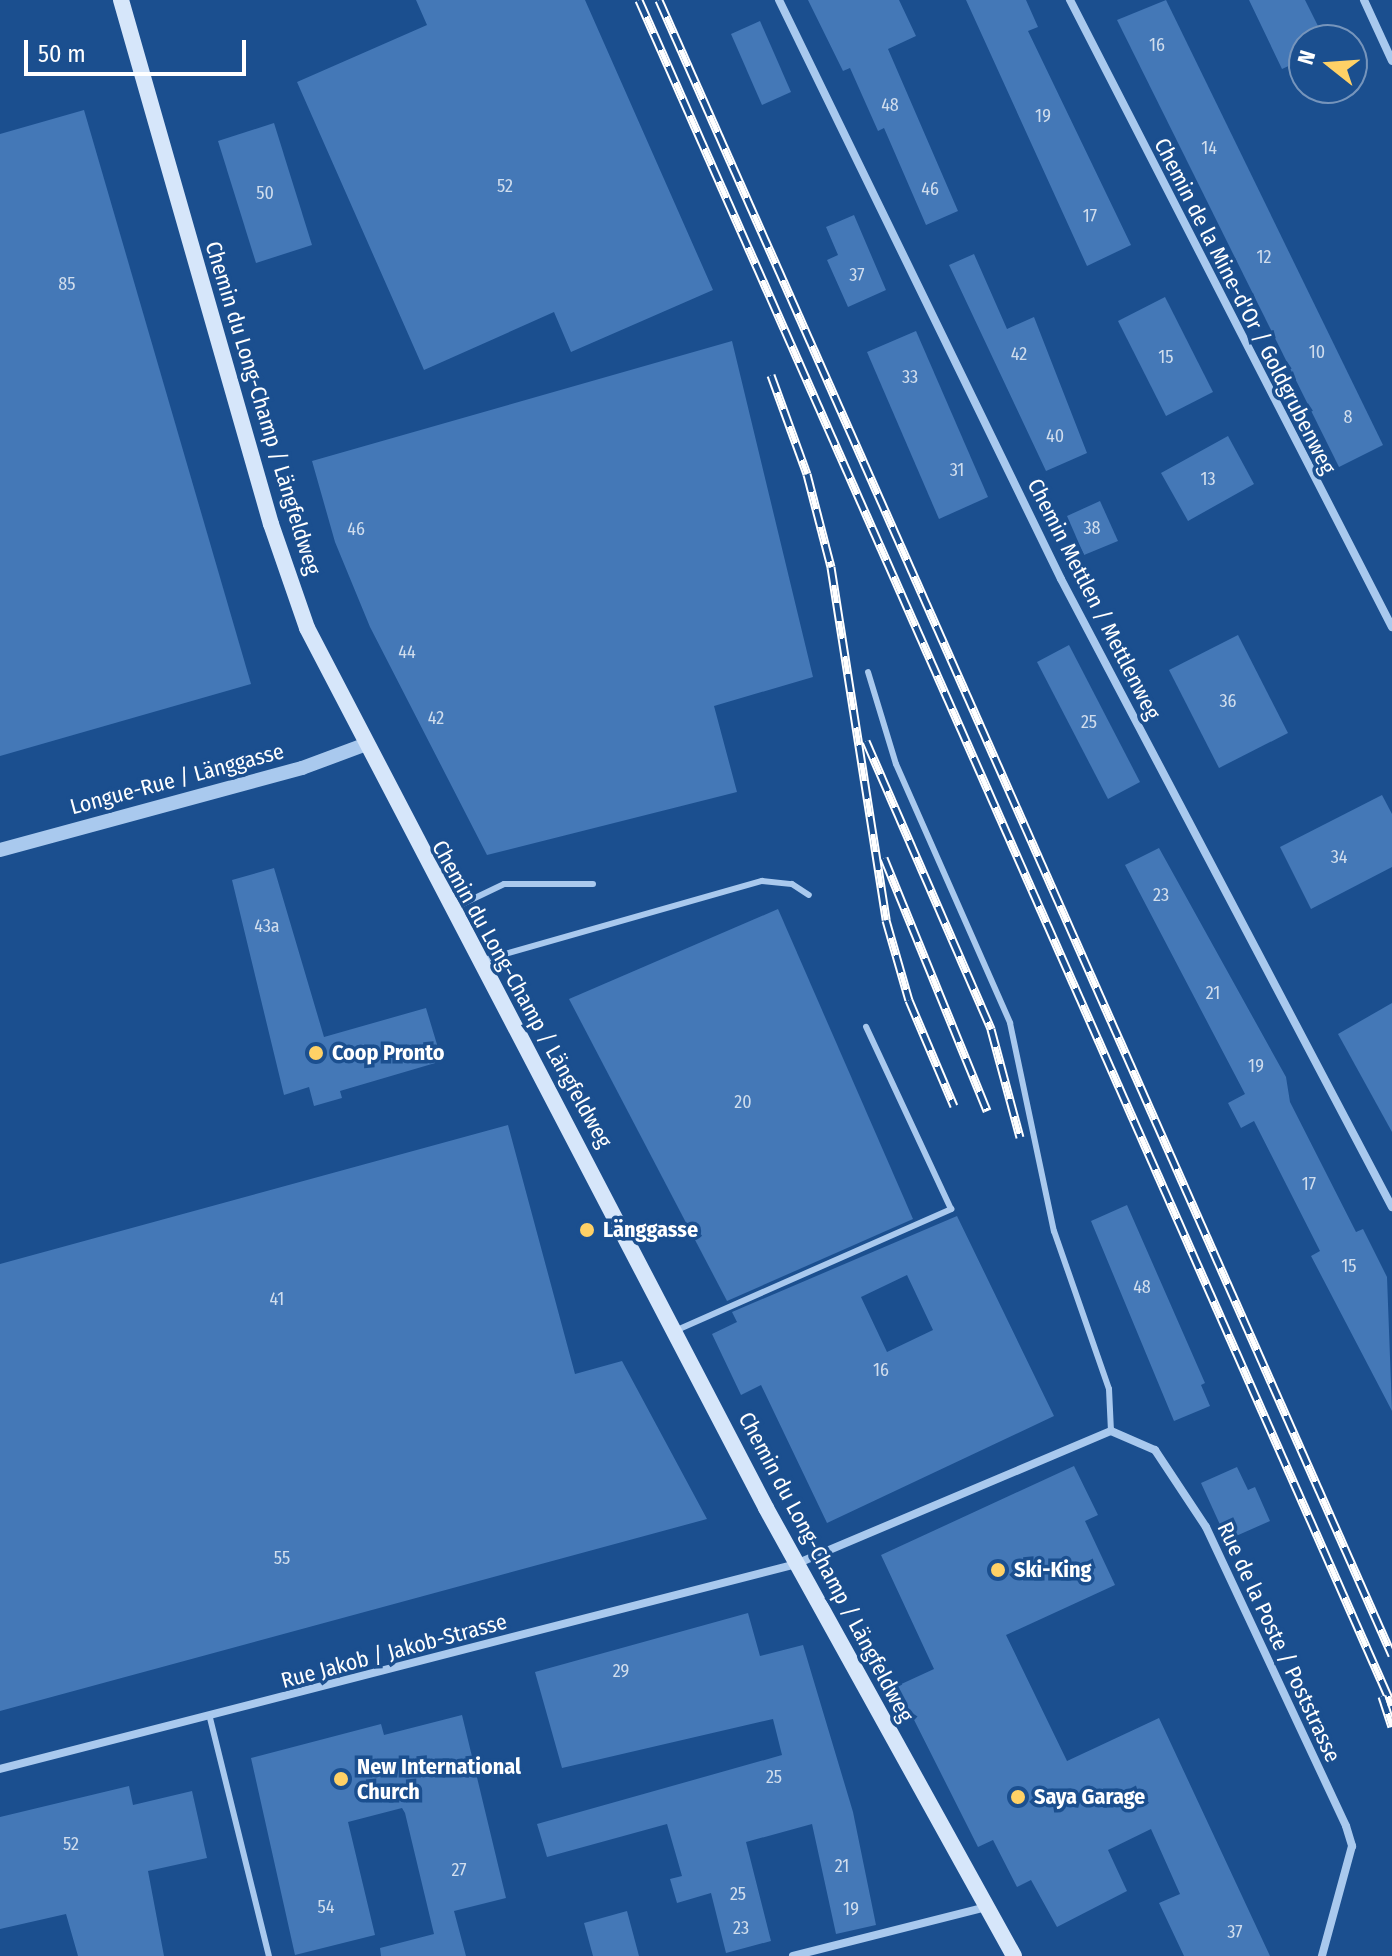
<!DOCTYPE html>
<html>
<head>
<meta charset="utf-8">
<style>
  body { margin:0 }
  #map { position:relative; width:1392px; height:1956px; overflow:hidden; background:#1b4f8f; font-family:"Fira Sans Condensed",sans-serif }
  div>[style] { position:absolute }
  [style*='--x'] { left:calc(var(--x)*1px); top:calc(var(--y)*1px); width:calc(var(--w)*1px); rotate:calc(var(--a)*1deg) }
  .building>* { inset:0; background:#4478b7 }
  .service>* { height:6px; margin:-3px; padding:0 3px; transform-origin:3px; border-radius:3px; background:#a9c9ee }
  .minor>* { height:8px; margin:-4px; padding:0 4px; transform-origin:4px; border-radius:4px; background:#a9c9ee }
  .tertiary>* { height:14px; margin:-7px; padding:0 7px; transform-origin:7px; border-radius:7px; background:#a9c9ee }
  .secondary>* { height:16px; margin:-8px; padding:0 8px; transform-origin:8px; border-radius:8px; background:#d6e6fa }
  .rail>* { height:9px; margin-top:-4.5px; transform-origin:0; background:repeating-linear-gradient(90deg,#1b4f8f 0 18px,#fff 0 36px); box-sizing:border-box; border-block:2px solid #fff }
  .dots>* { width:22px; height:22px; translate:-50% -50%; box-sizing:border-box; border:4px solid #1b4f8f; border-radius:50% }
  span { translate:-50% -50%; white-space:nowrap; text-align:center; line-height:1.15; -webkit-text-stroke:7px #1b4f8f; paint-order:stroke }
  .number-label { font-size:18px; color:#d0dded }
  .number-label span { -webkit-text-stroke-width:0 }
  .street-label { font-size:22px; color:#fff }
  .poi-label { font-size:22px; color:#fff; font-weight:700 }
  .left { translate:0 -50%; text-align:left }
  .north { position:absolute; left:1288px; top:24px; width:80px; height:80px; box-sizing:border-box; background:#1b4f8f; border:2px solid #7695bc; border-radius:50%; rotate:287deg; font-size:22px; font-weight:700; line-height:32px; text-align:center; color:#fff }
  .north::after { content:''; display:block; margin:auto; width:28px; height:36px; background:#ffd166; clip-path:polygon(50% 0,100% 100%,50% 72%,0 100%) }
  .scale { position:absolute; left:24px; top:40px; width:222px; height:36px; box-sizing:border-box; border:4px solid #fff; border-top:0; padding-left:10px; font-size:24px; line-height:28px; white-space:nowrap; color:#fff; -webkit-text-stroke:6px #1b4f8f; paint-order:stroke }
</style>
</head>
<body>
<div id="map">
  <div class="building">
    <div style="clip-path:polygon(416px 0,585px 0,713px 290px,571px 352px,554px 312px,424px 370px,297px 82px,427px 25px)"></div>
    <div style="clip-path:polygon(808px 0,899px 0,916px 36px,888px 49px,958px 211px,926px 225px,884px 128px,878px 131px,850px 68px,843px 71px)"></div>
    <div style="clip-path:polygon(966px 0,1026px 0,1038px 27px,1028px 31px,1131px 245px,1087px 266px)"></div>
    <div style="clip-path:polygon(1166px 0,1383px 445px,1339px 467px,1117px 20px)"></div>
    <div style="clip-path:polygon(1249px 0,1305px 0,1325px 40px,1304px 40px,1304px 59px,1282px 69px)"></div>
    <div style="clip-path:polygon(760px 21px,791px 92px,762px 105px,731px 34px)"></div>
    <div style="clip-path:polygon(84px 110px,251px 684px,0 756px,0 134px)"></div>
    <div style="clip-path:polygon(274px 123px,312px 245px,256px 263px,218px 141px)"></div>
    <div style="clip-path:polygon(854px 215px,886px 290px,848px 307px,827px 260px,838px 255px,826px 227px)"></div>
    <div style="clip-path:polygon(974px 254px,1007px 329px,1034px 317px,1087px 453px,1046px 471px,949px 265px)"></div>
    <div style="clip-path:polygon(1165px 297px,1213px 392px,1166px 416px,1118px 321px)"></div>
    <div style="clip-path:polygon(916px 331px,988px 497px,939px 519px,867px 352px)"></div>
    <div style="clip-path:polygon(732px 341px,813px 677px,714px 706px,737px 792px,487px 855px,370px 627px,335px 542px,312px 461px)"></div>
    <div style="clip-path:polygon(1228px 436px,1254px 484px,1188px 521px,1161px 473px)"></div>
    <div style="clip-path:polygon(1100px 501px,1118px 541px,1084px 555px,1067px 516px)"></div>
    <div style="clip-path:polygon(1238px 635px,1288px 733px,1219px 768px,1169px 670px)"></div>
    <div style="clip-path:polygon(1069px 645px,1140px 782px,1108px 799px,1037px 662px)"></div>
    <div style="clip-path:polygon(1382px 795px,1392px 814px,1392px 867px,1311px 909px,1280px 847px)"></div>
    <div style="clip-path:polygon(1159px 848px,1286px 1077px,1290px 1102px,1356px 1232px,1363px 1229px,1387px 1277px,1392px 1411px,1311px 1256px,1320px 1251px,1254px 1121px,1241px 1128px,1228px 1103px,1245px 1094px,1125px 865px)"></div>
    <div style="clip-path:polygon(274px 868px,324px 1037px,426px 1008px,442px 1061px,340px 1091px,342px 1098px,314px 1106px,309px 1087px,284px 1095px,232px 880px)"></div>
    <div style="clip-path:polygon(778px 909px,913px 1219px,727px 1301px,569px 999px)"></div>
    <div style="clip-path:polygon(1392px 1003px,1392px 1132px,1338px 1034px)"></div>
    <div style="clip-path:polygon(508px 1125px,575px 1374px,622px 1361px,707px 1519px,0 1711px,0 1264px)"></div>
    <div style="clip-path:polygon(1127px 1205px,1205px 1383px,1201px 1385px,1210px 1406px,1174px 1421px,1091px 1221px)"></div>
    <div style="clip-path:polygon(evenodd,957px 1216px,1054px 1416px,827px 1523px,761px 1385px,741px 1395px,712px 1334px,737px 1322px,732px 1312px,957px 1216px,907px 1275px,933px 1330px,887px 1352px,861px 1297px,907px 1275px)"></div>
    <div style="clip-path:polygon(1074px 1466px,1098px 1515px,1085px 1521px,1115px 1585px,1006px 1635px,1067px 1761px,1159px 1718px,1270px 1956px,1184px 1956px,1159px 1903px,1180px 1894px,1151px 1829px,1108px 1850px,1127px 1891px,1057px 1927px,1031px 1880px,1017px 1887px,993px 1840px,978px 1847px,897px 1686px,934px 1669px,881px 1555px)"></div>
    <div style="clip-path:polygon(1237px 1467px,1248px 1490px,1255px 1487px,1270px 1521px,1227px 1540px,1201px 1483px)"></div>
    <div style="clip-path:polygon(748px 1613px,760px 1656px,803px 1645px,853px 1812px,876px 1925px,836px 1934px,812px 1824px,746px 1842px,771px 1941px,726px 1953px,711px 1893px,677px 1903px,670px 1879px,682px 1876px,667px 1824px,547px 1857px,537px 1824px,782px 1755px,773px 1719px,562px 1768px,535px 1672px)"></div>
    <div style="clip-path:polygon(462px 1715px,506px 1898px,454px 1911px,466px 1956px,381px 1956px,380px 1948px,434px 1934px,405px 1813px,402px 1808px,348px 1822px,375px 1935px,295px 1955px,251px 1758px,381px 1724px,384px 1735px)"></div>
    <div style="clip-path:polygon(129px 1786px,133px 1805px,192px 1791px,207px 1858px,148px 1871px,164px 1956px,78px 1956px,66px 1914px,0 1929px,0 1817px)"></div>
    <div style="clip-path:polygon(627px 1911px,639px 1956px,593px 1956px,584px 1923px)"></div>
  </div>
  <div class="service">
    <div style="--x:868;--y:672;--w:96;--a:73.1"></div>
    <div style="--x:896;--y:764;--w:283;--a:66.2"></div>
    <div style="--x:1010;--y:1023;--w:213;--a:78.1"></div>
    <div style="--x:1054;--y:1231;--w:167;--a:70.8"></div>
    <div style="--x:1109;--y:1389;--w:42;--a:87.3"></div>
    <div style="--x:454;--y:908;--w:55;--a:-25.6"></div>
    <div style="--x:504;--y:884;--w:89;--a:0"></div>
    <div style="--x:484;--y:960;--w:289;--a:-15.9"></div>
    <div style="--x:762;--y:881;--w:30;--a:6"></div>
    <div style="--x:792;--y:884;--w:20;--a:33"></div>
    <div style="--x:677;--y:1330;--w:300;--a:-23.8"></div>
    <div style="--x:951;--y:1209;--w:201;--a:-115"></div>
    <div style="--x:210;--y:1718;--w:245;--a:76.1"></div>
  </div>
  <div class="minor">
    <div style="--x:779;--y:0;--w:644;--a:64.03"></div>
    <div style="--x:1061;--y:579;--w:710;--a:62.21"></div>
    <div style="--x:1070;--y:0;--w:705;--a:62.82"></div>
    <div style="--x:1364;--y:0;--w:67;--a:65.3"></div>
    <div style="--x:0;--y:1769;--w:822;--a:-14.44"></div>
    <div style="--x:796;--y:1564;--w:342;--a:-22.9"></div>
    <div style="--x:1111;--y:1431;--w:48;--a:23.4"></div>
    <div style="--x:1155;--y:1450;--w:92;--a:56.5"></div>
    <div style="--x:1206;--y:1527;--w:330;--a:64.9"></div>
    <div style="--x:1346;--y:1826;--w:21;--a:73"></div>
    <div style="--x:1352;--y:1846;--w:114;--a:105.3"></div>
    <div style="--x:793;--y:1956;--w:199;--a:-14.2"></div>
  </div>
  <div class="tertiary">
    <div style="--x:0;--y:850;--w:313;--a:-15.2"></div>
    <div style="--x:302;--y:768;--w:66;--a:-20.4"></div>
  </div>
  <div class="secondary">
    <div style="--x:121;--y:0;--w:545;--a:74.03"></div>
    <div style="--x:271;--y:524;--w:110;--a:70.9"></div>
    <div style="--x:307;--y:628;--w:993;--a:62.45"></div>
    <div style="--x:766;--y:1508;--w:512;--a:61.03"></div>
  </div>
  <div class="rail">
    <div style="--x:639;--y:0;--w:1864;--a:66.17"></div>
    <div style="--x:659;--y:0;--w:1810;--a:66.11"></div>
    <div style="--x:771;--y:375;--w:105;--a:70"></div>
    <div style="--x:807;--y:474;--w:96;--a:75.5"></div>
    <div style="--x:831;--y:567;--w:357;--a:81.1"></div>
    <div style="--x:886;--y:920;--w:83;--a:74"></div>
    <div style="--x:909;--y:1000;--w:115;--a:67"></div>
    <div style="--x:866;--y:741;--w:314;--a:66.5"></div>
    <div style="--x:991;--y:1029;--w:112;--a:75"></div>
    <div style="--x:884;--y:858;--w:273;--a:67.8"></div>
    <div style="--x:1382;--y:1696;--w:32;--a:72"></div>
  </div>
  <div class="dots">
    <div style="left:316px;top:1053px;background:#ffd166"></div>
    <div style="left:587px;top:1230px;background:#ffd166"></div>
    <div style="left:998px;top:1570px;background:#ffd166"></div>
    <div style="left:341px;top:1779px;background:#ffd166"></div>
    <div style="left:1018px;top:1797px;background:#ffd166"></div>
  </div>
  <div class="number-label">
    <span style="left:1157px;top:45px">16</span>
    <span style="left:890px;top:105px">48</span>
    <span style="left:1043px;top:116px">19</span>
    <span style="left:1209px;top:148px">14</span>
    <span style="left:505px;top:186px">52</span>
    <span style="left:930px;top:189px">46</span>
    <span style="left:265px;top:193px">50</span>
    <span style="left:1090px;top:216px">17</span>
    <span style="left:1264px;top:257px">12</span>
    <span style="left:857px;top:275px">37</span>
    <span style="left:67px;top:284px">85</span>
    <span style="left:1317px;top:352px">10</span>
    <span style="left:1019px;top:354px">42</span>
    <span style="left:1166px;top:357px">15</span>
    <span style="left:910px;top:377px">33</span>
    <span style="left:1348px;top:417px">8</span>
    <span style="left:1055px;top:436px">40</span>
    <span style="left:957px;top:470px">31</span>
    <span style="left:1208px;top:479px">13</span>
    <span style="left:1092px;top:528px">38</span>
    <span style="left:356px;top:529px">46</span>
    <span style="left:407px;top:652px">44</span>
    <span style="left:1228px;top:701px">36</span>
    <span style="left:436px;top:718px">42</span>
    <span style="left:1089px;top:722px">25</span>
    <span style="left:1339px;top:857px">34</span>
    <span style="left:1161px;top:895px">23</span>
    <span style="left:267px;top:926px">43a</span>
    <span style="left:1213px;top:993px">21</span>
    <span style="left:1256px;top:1066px">19</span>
    <span style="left:743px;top:1102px">20</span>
    <span style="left:1309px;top:1184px">17</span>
    <span style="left:1349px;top:1266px">15</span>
    <span style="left:1142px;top:1287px">48</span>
    <span style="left:277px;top:1299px">41</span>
    <span style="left:881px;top:1370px">16</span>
    <span style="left:282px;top:1558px">55</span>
    <span style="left:621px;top:1671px">29</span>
    <span style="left:774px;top:1777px">25</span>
    <span style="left:71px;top:1844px">52</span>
    <span style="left:842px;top:1866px">21</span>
    <span style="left:459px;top:1870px">27</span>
    <span style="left:738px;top:1894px">25</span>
    <span style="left:326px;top:1907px">54</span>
    <span style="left:851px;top:1909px">19</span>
    <span style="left:741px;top:1928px">23</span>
    <span style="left:1235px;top:1932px">37</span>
  </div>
  <div class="street-label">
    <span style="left:1245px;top:306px;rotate:63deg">Chemin de la Mine-d'Or / Goldgrubenweg</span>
    <span style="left:263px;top:408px;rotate:73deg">Chemin du Long-Champ / Längfeldweg</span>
    <span style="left:1094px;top:599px;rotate:63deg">Chemin Mettlen / Mettlenweg</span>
    <span style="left:177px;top:779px;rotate:-15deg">Longue-Rue / Länggasse</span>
    <span style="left:522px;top:994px;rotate:61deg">Chemin du Long-Champ / Längfeldweg</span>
    <span style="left:826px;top:1567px;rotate:62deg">Chemin du Long-Champ / Längfeldweg</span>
    <span style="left:1279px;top:1642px;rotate:65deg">Rue de la Poste / Poststrasse</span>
    <span style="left:394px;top:1651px;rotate:-15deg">Rue Jakob / Jakob-Strasse</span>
  </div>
  <div class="poi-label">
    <span class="left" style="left:332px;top:1053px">Coop Pronto</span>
    <span class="left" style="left:603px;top:1230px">Länggasse</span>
    <span class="left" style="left:1014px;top:1570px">Ski-King</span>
    <span class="left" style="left:357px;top:1779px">New International<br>Church</span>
    <span class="left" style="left:1034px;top:1797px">Saya Garage</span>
  </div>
  <div class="north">N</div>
  <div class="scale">50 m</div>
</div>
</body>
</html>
